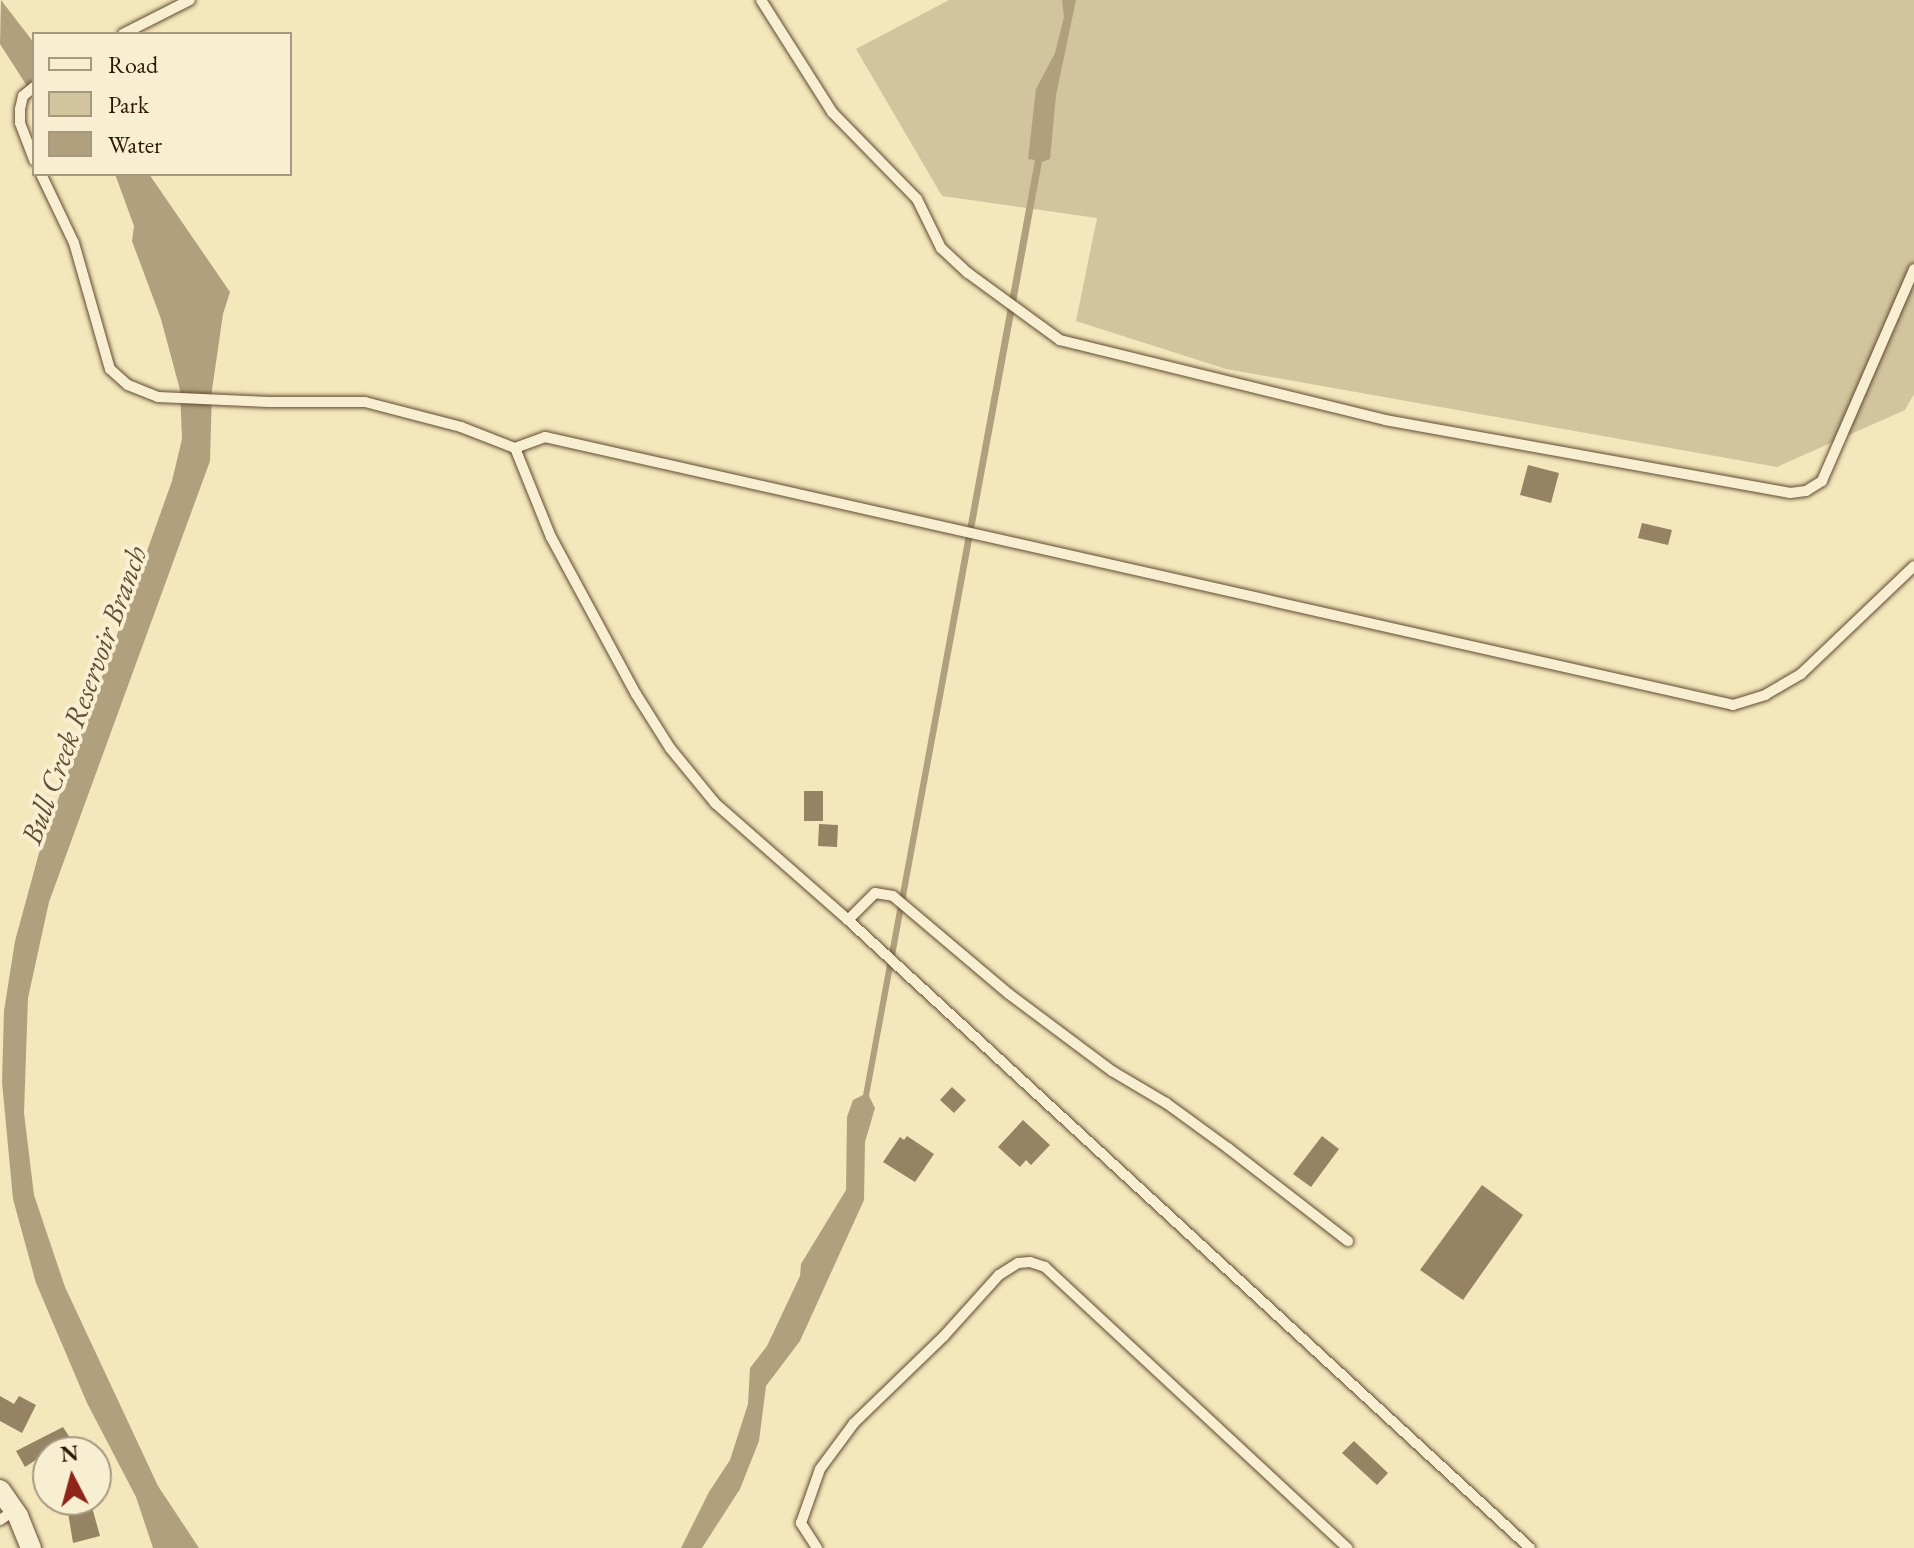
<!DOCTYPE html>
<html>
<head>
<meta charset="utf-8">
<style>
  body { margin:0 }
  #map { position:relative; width:1914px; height:1548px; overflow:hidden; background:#f4e7bb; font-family:"EB Garamond",serif }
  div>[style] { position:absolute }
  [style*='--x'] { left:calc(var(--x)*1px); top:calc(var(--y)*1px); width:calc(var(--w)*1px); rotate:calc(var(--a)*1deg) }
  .green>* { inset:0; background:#d2c49c }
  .water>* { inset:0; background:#b1a07d }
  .building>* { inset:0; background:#958363 }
  .roads { filter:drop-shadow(0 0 2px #604b32) drop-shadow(0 0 2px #604b32) }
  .lane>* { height:10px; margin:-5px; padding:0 5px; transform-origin:5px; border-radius:5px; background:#f8efd3 }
  .street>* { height:20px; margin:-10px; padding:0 10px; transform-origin:10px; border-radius:10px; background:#f8efd3 }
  span { translate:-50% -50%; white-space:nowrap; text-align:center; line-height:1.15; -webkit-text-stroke:8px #f8efd3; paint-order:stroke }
  .water-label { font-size:30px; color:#624e34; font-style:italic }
  .legend { position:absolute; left:32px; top:32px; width:260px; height:144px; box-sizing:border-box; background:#f8efd3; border:2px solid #a79980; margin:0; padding:10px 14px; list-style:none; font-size:24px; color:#2e1704 }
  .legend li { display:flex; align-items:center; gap:16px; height:40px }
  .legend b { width:40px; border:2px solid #a79980 }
  .north { position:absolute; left:32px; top:1436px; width:80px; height:80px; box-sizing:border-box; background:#f8efd3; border:2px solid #a79980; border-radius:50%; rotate:354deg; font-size:22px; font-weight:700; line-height:32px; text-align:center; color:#2e1704 }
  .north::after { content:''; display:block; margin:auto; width:28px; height:36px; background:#8f2418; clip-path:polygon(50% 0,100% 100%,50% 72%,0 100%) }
</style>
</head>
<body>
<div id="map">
  <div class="green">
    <div style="clip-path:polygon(949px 0,1914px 0,1914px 394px,1905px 410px,1777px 467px,1226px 369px,1076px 321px,1097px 218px,942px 196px,856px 49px)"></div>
  </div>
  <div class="water">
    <div style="clip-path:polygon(1px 0,34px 43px,34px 97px,0 44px)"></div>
    <div style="clip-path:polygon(1062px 0,1076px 0,1056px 95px,1050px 159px,1042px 162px,869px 1096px,875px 1108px,865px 1142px,864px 1200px,800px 1341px,766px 1386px,759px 1441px,740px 1489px,702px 1548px,681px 1548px,709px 1492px,730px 1460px,748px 1404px,750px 1368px,767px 1346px,800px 1276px,801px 1264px,846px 1190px,847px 1117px,853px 1100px,863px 1095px,1035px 160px,1028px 159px,1036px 89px,1055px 53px,1064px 17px)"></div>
    <div style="clip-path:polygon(115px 174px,149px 174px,230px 292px,223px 314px,212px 390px,210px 461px,49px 902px,28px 998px,24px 1113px,34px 1195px,65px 1287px,158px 1486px,199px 1548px,153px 1548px,136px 1497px,87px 1403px,36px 1283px,13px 1199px,2px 1082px,4px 1011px,15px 941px,39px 853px,172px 481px,182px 439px,180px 390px,161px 319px,132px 241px,134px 226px)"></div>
  </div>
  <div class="building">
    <div style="clip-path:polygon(1528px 465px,1559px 473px,1551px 503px,1520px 495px)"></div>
    <div style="clip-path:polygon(1642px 523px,1672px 530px,1668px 545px,1638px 538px)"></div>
    <div style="clip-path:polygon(804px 791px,823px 791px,823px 821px,804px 821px)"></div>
    <div style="clip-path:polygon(819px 824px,838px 825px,837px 847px,818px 846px)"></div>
    <div style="clip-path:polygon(952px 1087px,966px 1100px,954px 1113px,940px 1100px)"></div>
    <div style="clip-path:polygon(1023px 1120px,1050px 1145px,1031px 1165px,1026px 1160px,1020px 1167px,998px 1147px)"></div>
    <div style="clip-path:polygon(907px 1136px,934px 1154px,915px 1182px,883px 1162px,900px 1137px,904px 1140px)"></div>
    <div style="clip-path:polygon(1322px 1136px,1339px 1149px,1311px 1187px,1293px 1174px)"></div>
    <div style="clip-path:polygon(1482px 1185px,1523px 1215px,1463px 1300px,1420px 1270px)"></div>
    <div style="clip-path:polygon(0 1396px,14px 1404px,19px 1396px,36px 1405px,22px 1433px,0 1421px)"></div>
    <div style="clip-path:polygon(63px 1427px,79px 1452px,48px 1452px,25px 1467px,16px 1451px)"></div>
    <div style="clip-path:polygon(1354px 1441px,1388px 1473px,1377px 1485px,1342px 1453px)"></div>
    <div style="clip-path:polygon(66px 1500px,90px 1500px,100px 1536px,73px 1543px)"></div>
  </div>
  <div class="roads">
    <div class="lane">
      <div style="--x:761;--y:0;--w:133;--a:57.6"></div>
      <div style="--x:832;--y:112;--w:122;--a:45.7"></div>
      <div style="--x:917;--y:199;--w:55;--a:63.9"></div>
      <div style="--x:941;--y:248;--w:37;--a:43"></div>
      <div style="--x:968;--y:273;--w:114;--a:36.1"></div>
      <div style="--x:1060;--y:340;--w:335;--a:13.8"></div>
      <div style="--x:1385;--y:420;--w:412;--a:10.2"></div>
      <div style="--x:1790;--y:493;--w:16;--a:-7"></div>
      <div style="--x:1806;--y:491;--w:19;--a:-32"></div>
      <div style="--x:1822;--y:481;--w:231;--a:-66.5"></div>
      <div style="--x:123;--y:34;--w:75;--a:-26.9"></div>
      <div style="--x:34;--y:87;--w:14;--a:141"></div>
      <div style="--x:23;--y:96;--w:13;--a:103"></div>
      <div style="--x:20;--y:109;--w:14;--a:90"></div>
      <div style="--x:20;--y:123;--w:40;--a:69"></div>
      <div style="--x:41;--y:174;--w:76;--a:64.4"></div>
      <div style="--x:74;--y:243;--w:131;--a:74.1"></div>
      <div style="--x:110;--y:369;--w:24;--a:42"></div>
      <div style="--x:128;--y:385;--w:32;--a:22"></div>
      <div style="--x:158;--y:397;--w:111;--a:2.6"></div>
      <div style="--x:269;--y:402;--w:96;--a:0"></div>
      <div style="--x:365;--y:402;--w:99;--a:14.6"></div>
      <div style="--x:461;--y:427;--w:58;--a:21.3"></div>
      <div style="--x:515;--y:448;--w:32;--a:-20"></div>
      <div style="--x:545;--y:437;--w:1218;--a:12.71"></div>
      <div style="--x:1733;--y:705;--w:34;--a:-17"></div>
      <div style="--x:1765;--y:695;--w:42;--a:-30.3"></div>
      <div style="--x:1801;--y:674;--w:156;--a:-43.7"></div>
      <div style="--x:515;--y:448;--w:96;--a:68"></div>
      <div style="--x:551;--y:537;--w:179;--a:61.6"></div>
      <div style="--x:636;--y:694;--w:64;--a:57.8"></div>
      <div style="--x:670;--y:748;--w:71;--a:50.7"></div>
      <div style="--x:715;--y:803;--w:177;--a:41.3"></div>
      <div style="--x:848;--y:920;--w:927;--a:42.64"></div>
      <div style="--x:848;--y:920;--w:38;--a:-45"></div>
      <div style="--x:875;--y:893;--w:18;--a:9"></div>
      <div style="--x:893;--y:896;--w:152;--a:40.2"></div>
      <div style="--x:1009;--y:994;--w:129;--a:36.8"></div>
      <div style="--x:1112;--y:1071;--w:63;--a:30.7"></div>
      <div style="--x:1166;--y:1103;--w:77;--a:36"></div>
      <div style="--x:1228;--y:1148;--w:152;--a:37.8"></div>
      <div style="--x:0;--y:1520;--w:18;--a:-34"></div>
      <div style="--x:817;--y:1548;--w:30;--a:-123"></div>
      <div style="--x:801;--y:1523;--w:57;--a:-70.6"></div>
      <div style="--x:820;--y:1469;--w:57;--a:-53.5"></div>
      <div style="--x:854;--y:1423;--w:125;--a:-44"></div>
      <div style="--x:944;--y:1336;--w:82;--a:-48"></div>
      <div style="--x:999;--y:1275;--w:22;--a:-32"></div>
      <div style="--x:1018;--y:1263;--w:12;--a:-5"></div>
      <div style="--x:1030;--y:1262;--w:16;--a:18"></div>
      <div style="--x:1045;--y:1267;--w:413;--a:42.9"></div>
    </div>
    <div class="street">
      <div style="--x:0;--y:1490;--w:32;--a:55"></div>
      <div style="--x:18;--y:1516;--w:35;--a:68"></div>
    </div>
  </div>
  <div class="water-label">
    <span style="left:84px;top:695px;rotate:-70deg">Bull Creek Reservoir Branch</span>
  </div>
  <ul class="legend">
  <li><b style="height:10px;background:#f8efd3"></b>Road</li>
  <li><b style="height:22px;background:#d2c49c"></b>Park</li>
  <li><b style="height:22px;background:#b1a07d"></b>Water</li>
  </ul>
  <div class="north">N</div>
</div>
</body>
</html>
